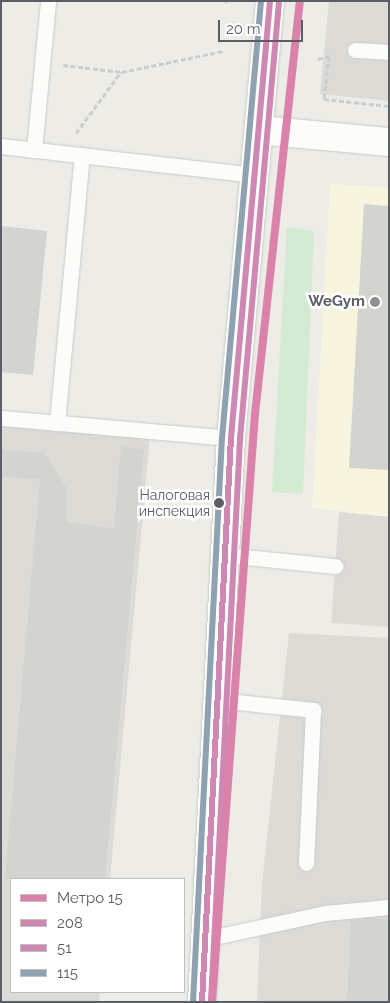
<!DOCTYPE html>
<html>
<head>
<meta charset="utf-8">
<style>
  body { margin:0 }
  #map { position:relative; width:390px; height:1003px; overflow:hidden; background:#edece6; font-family:Raleway,sans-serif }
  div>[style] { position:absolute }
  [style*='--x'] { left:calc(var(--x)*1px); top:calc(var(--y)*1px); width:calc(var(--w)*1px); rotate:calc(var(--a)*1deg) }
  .commercial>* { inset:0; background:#f7f5df }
  .industrial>* { inset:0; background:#dddbd6 }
  .green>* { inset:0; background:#d3ead3 }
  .building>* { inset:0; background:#d3d3cf }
  .path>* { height:3px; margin-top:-1.5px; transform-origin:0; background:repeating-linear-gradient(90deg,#cacfcd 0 5px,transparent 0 7.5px) }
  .roads { filter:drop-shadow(0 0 1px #cacbca) drop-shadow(0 0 1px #cacbca) }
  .service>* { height:15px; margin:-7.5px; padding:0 7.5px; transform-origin:7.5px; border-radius:7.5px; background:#fcfcfb }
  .minor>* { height:28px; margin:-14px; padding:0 14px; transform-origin:14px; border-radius:14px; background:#fcfcfb }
  .tertiary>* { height:28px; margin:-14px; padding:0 14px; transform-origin:14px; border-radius:14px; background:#fcfcfb }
  .bus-1>* { height:6px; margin:-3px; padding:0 3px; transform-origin:3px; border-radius:3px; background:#ce88b1 }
  .bus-2>* { height:6px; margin:-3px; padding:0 3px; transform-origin:3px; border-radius:3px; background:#ce88b1 }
  .bus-3>* { height:6px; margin:-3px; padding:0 3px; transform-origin:3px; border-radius:3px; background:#8ea2b2 }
  .metro-1>* { height:8px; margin:-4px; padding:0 4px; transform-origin:4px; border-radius:4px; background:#da82aa }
  .dots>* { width:14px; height:14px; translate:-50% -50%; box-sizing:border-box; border:2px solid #fff; border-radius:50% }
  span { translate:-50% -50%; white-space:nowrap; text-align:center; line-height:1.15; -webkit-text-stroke:5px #fff; paint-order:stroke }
  .bus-label { font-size:14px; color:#5b5e65 }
  .right { translate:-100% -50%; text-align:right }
  .poi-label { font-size:15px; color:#5b5e65; font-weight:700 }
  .frame { position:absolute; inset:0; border:2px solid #5b5e65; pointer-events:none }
  .legend { position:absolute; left:10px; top:878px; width:175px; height:115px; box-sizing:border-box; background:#fff; border:1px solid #bdbfc1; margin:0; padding:6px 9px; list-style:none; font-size:15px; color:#5b5e65 }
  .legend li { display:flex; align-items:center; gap:10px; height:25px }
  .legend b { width:25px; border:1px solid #bdbfc1 }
  .scale { position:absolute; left:218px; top:20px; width:85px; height:22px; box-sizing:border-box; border:2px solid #5b5e65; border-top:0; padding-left:6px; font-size:15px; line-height:18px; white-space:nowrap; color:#5b5e65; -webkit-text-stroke:4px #fff; paint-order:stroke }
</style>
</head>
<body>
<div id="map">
  <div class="commercial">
    <div style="clip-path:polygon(330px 184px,389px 187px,389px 517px,312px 508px)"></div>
  </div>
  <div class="industrial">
    <div style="clip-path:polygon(329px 1px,389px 1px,389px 101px,320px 94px)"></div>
    <div style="clip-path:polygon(1px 422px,150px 436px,110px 879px,11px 879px,11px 992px,100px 992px,99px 1002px,1px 1002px)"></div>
    <div style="clip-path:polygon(339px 512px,389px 517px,389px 627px,331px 623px)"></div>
    <div style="clip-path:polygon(289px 633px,389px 638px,389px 1002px,257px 1002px,262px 884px)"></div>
  </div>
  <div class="green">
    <div style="clip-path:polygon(287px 227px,314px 231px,303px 494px,272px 492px)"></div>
  </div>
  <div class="building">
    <div style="clip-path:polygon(364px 204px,389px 206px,389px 470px,349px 468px)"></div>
    <div style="clip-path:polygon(1px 226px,47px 231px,33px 375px,1px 372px)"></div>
    <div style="clip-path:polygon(121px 447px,144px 449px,105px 879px,5px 879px,40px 479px,1px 477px,1px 450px,42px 453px,42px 449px,67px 489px,67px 522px,114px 529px)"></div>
    <div style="clip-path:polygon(367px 918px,389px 920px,389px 1002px,347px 1002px,351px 920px)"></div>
  </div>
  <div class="path">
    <div style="--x:226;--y:1;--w:2;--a:63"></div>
    <div style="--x:329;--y:56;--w:43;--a:96.6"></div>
    <div style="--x:324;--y:99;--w:65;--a:6.1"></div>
    <div style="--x:318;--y:59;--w:12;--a:-14"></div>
    <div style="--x:63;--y:65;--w:59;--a:6.8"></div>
    <div style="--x:122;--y:72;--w:103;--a:-11.7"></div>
    <div style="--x:76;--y:133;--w:76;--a:-53.6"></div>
  </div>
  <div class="roads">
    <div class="service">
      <div style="--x:355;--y:50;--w:34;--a:3"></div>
      <div style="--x:1;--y:146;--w:256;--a:6.5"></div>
      <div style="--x:34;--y:150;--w:150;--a:-84.6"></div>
      <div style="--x:1;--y:418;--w:231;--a:5"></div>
      <div style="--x:57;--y:423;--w:269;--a:-84.7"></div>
      <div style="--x:226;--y:555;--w:110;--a:5.8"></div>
      <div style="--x:218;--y:700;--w:96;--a:6"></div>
      <div style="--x:313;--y:710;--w:153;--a:92.6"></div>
      <div style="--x:205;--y:939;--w:123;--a:-12.2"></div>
      <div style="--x:325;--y:913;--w:64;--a:-5.4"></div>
    </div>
    <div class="minor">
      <div style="--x:259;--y:130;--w:131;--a:5.3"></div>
    </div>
    <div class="tertiary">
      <div style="--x:202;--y:1002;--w:565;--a:-87.06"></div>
      <div style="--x:231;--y:438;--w:439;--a:-84.9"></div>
    </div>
  </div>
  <div class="bus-1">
    <div style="--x:202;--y:1002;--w:565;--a:-87.06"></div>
    <div style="--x:231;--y:438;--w:439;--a:-84.9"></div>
  </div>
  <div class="bus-2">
    <div style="--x:211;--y:1002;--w:564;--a:-87.05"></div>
    <div style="--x:240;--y:439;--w:439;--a:-84.9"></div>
  </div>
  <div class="bus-3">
    <div style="--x:193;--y:1002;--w:565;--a:-87.06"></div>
    <div style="--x:222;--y:438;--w:439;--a:-84.9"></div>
  </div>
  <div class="metro-1">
    <div style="--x:212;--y:1002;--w:590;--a:-85.82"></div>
    <div style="--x:255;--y:414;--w:415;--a:-83.8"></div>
  </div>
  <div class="dots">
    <div style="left:375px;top:302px;background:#8e9092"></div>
    <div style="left:219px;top:503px;background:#5b5e65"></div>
  </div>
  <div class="bus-label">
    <span class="right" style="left:210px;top:503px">Налоговая<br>инспекция</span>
  </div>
  <div class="poi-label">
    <span class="right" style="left:365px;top:302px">WeGym</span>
  </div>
  <div class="frame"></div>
  <ul class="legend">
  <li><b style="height:6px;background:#da82aa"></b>Метро 15</li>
  <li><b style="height:6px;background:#ce88b1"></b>208</li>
  <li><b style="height:6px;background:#ce88b1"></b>51</li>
  <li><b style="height:6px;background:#8ea2b2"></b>115</li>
  </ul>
  <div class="scale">20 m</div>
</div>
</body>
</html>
